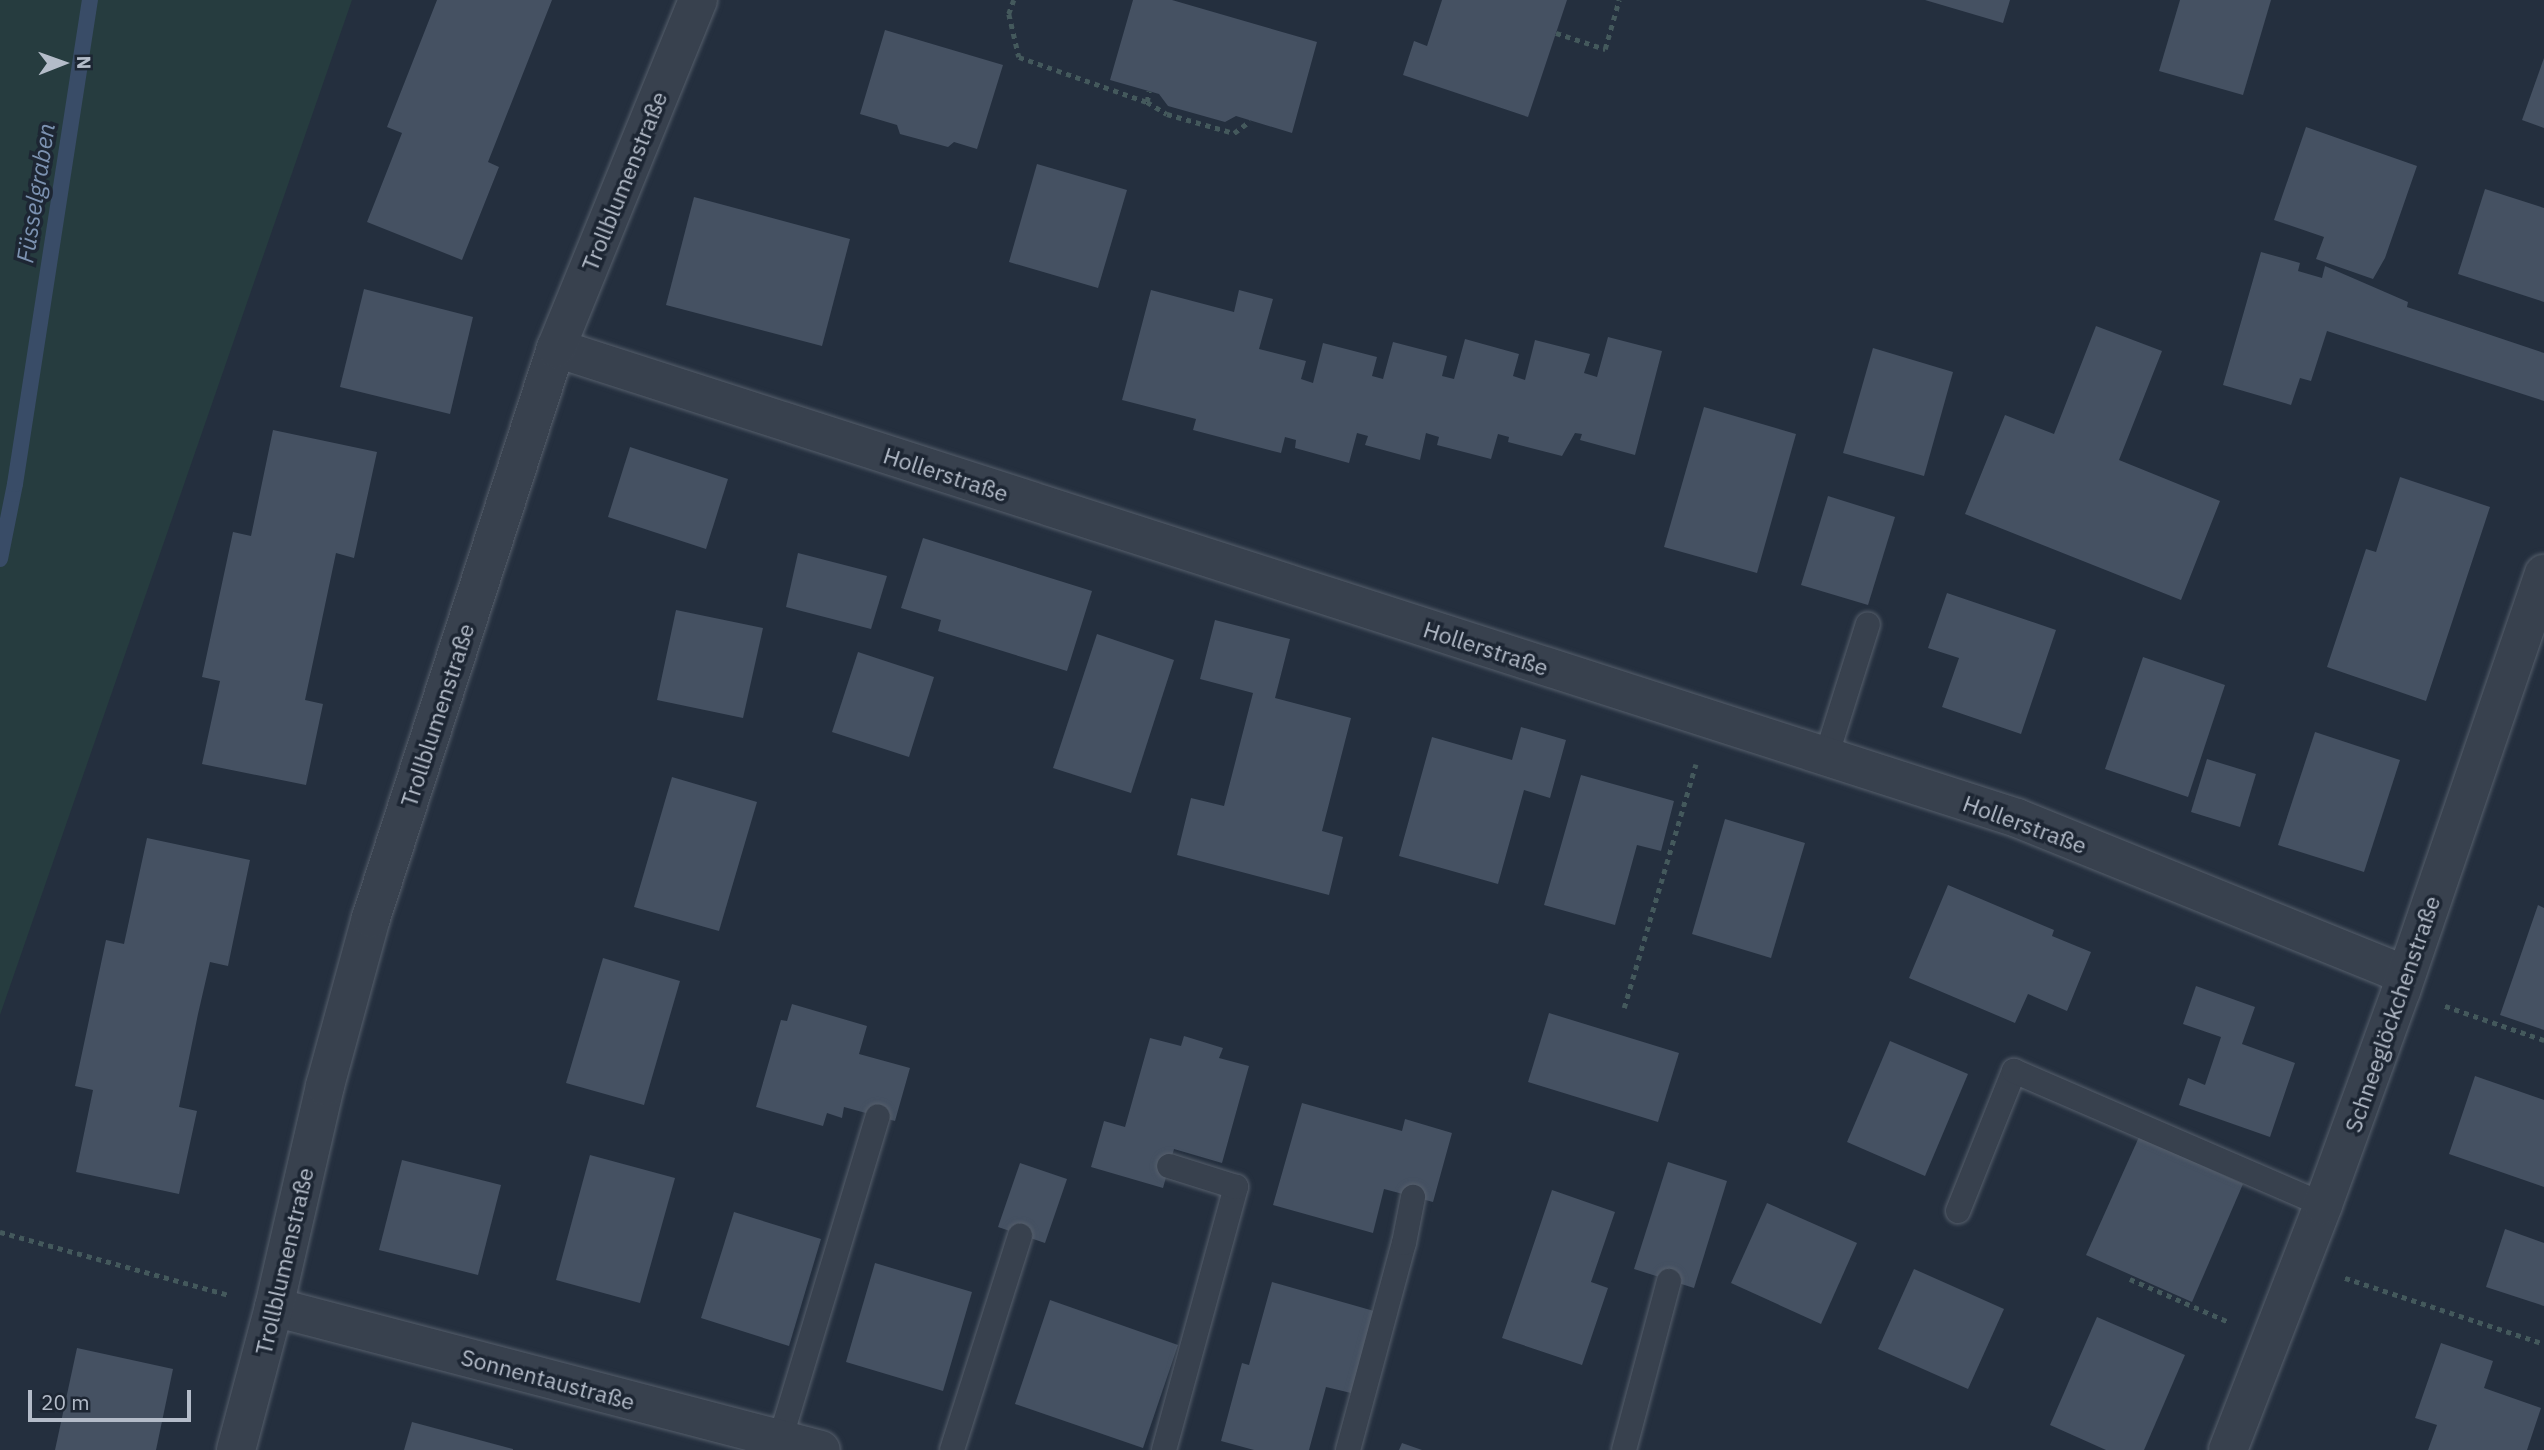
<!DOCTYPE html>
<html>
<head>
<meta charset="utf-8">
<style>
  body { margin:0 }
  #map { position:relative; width:2544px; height:1450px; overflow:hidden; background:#242f3e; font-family:"IBM Plex Sans",sans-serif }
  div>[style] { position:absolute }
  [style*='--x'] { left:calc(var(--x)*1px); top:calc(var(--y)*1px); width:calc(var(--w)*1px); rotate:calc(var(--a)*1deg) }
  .green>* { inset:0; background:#263c3f }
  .stream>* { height:16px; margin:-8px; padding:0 8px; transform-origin:8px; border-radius:8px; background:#394c67 }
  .building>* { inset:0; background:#455162 }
  .path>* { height:4.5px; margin-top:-2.25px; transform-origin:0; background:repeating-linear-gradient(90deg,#44595c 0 5px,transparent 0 10px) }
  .roads { filter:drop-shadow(0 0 2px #565f6c) drop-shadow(0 0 2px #565f6c) }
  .service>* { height:24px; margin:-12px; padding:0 12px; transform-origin:12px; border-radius:12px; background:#38414e }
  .minor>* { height:38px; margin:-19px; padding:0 19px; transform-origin:19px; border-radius:19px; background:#38414e }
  span { translate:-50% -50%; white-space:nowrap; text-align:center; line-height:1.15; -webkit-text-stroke:7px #1d2633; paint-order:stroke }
  .street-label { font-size:23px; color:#b4bcc9 }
  .water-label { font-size:24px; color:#7c92b1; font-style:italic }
  .north { position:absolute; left:28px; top:28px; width:70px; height:70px; -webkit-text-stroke:5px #1d2633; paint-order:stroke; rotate:89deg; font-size:19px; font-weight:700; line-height:28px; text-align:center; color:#b4bcc9 }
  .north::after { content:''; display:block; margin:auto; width:24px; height:32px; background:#b4bcc9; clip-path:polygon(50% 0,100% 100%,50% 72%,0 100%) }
  .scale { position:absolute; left:28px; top:1390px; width:163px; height:32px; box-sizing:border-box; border:4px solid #b4bcc9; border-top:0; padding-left:9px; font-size:21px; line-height:24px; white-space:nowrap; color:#b4bcc9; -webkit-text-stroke:5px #1d2633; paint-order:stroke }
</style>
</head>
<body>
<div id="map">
  <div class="green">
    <div style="clip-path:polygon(0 0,352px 0,0 1015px)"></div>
  </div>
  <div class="stream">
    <div style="--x:0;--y:559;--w:76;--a:-78.7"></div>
    <div style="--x:15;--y:484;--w:490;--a:-81.2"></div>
  </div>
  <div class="building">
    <div style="clip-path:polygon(437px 0,552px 0,488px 162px,499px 167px,462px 260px,367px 222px,402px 133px,387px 127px)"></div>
    <div style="clip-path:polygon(1133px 0,1172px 0,1317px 42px,1292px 133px,1236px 116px,1225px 122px,1168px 106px,1159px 94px,1110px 80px)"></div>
    <div style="clip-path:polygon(1442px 0,1567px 0,1528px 117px,1403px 75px,1414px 41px,1427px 46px)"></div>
    <div style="clip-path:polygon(1925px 0,2010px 0,2003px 23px)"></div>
    <div style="clip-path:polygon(2180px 0,2271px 0,2243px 95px,2159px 71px)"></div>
    <div style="clip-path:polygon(885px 30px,1003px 65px,977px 149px,954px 142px,948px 147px,900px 134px,897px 125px,860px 114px)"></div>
    <div style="clip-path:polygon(2544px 58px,2544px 128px,2522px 120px)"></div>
    <div style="clip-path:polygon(2306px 127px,2417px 166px,2385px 258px,2373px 279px,2316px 259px,2324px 237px,2274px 220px)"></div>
    <div style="clip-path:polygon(1037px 164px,1127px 190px,1098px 288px,1009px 262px)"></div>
    <div style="clip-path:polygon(2485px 189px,2544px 208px,2544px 302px,2458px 274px)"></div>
    <div style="clip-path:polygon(694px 197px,850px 239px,822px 346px,666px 305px)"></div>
    <div style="clip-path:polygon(2261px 252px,2300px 263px,2298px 271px,2322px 278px,2325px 266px,2408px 302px,2407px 307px,2544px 353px,2544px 401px,2327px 331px,2311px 381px,2300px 378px,2291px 405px,2223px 385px)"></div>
    <div style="clip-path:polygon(364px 289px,473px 317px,450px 414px,340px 387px)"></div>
    <div style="clip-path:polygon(1151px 290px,1234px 312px,1239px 290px,1273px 299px,1259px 349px,1306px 361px,1301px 379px,1313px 383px,1323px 343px,1377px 357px,1372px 376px,1383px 379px,1393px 342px,1447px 356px,1442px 376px,1454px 379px,1465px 339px,1519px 354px,1513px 376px,1525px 380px,1535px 340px,1590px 354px,1584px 373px,1597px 377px,1608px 337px,1662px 351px,1635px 455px,1580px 440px,1582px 434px,1575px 433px,1562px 456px,1508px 442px,1509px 437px,1498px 434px,1491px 459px,1437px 445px,1439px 437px,1426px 433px,1420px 460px,1365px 445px,1368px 436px,1357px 433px,1349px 463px,1295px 448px,1296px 440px,1285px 437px,1281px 453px,1193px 430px,1196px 419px,1122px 400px)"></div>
    <div style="clip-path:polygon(2096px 326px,2162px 351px,2119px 460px,2220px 501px,2181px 600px,1965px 514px,2005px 415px,2054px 434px)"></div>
    <div style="clip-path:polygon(1873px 348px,1953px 372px,1924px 476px,1843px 453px)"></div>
    <div style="clip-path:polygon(1704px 407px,1796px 434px,1757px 573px,1664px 547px)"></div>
    <div style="clip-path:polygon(273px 430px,377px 452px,354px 558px,336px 553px,324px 610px,305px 700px,323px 704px,306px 785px,202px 764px,220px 681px,202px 677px,233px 532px,251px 536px)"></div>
    <div style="clip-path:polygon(630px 447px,728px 479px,706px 549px,608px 517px)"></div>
    <div style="clip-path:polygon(2400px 477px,2490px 507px,2426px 701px,2327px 667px,2366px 549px,2376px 552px)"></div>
    <div style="clip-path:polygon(1828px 496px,1895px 517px,1868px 605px,1801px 585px)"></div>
    <div style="clip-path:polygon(923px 538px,1092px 591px,1067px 671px,938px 631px,941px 620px,901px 608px)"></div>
    <div style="clip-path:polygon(798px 553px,887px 576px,871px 629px,786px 607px)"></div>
    <div style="clip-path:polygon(1947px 593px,2056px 630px,2021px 734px,1942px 707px,1959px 658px,1928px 648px)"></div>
    <div style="clip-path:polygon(676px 610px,763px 628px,743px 718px,657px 700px)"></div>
    <div style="clip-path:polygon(1215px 620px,1290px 639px,1275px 698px,1351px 718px,1322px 831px,1343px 837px,1329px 895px,1177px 855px,1191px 798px,1224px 806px,1253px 693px,1200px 679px)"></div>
    <div style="clip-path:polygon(1097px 634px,1174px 660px,1131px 793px,1053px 768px)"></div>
    <div style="clip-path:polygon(858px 652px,934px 677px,909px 757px,832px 732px)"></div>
    <div style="clip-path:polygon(2143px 657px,2225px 685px,2188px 797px,2105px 769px)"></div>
    <div style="clip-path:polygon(1521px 727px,1566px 740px,1550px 798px,1524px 790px,1498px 884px,1399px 856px,1432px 737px,1512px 760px)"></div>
    <div style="clip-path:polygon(2315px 732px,2400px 760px,2364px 872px,2278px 845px)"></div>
    <div style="clip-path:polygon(2207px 759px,2256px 774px,2240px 827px,2191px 812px)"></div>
    <div style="clip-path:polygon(1581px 775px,1674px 801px,1661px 851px,1637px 845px,1615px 925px,1544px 905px)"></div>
    <div style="clip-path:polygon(672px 777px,757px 802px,719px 931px,634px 907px)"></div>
    <div style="clip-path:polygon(1725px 819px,1805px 843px,1771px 958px,1692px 934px)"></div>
    <div style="clip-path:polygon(147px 838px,250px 860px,228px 966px,210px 962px,198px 1014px,179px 1107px,197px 1111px,179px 1194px,76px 1172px,93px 1090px,75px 1086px,106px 940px,124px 944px)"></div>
    <div style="clip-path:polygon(1948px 885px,2054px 930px,2052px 936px,2091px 952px,2067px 1011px,2028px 994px,2015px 1023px,1909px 978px)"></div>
    <div style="clip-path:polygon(2538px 905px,2544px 908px,2544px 1030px,2500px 1015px)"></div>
    <div style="clip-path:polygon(603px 958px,680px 981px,644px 1105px,566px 1083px)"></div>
    <div style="clip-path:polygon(2196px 986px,2255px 1007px,2242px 1044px,2295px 1063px,2270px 1137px,2179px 1105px,2188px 1078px,2205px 1085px,2221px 1037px,2183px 1024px)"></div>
    <div style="clip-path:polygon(792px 1004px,867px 1026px,859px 1054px,910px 1068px,895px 1121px,844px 1107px,842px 1118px,827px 1113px,823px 1126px,756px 1107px,781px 1020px,787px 1021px)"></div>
    <div style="clip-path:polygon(1549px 1013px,1679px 1053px,1658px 1122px,1528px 1082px)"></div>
    <div style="clip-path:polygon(1184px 1036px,1223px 1048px,1219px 1058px,1249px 1066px,1222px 1163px,1174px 1149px,1163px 1188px,1091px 1167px,1104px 1121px,1125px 1127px,1150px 1038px,1181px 1046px)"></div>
    <div style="clip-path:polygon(1890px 1041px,1968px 1074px,1925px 1176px,1847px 1142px)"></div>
    <div style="clip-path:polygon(2475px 1076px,2544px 1100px,2544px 1187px,2449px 1154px)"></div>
    <div style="clip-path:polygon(1302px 1103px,1402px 1131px,1405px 1119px,1452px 1133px,1433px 1202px,1384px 1189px,1373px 1233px,1273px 1205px)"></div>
    <div style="clip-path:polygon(2139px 1137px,2243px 1184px,2192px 1302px,2086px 1255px)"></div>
    <div style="clip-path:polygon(590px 1155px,675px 1178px,640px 1303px,556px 1280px)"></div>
    <div style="clip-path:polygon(402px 1160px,501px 1185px,478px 1275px,379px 1250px)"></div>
    <div style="clip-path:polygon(1668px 1162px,1727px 1181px,1694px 1288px,1634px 1269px)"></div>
    <div style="clip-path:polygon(1020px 1163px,1067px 1179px,1045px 1243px,998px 1227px)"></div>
    <div style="clip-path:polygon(1552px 1190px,1615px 1212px,1591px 1282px,1608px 1288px,1582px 1365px,1502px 1338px)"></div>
    <div style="clip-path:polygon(1767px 1203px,1857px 1243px,1821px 1324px,1731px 1283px)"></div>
    <div style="clip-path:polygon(734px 1212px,821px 1239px,789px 1346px,701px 1318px)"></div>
    <div style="clip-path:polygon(2505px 1229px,2544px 1243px,2544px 1306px,2486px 1287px)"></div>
    <div style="clip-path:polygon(875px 1263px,972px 1292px,943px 1391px,846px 1362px)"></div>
    <div style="clip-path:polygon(1914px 1269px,2004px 1309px,1968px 1389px,1878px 1349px)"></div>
    <div style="clip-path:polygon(1272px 1282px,1374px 1311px,1351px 1393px,1326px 1387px,1309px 1450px,1254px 1450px,1221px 1441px,1242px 1363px,1249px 1365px)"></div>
    <div style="clip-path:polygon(1050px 1300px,1178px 1345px,1143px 1448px,1015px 1404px)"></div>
    <div style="clip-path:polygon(2097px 1317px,2185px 1355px,2144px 1450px,2106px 1450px,2050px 1425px)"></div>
    <div style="clip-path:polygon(2441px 1343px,2493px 1361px,2484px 1388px,2541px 1408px,2527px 1450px,2428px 1450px,2437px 1425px,2415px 1418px)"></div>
    <div style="clip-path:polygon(77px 1348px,173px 1369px,156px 1450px,55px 1450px)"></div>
    <div style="clip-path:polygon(412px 1422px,513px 1449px,513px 1450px,404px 1450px)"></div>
    <div style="clip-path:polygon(1402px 1443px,1422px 1450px,1399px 1450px)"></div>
  </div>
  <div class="path">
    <div style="--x:1014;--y:0;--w:15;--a:110"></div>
    <div style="--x:1009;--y:14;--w:44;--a:76.9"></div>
    <div style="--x:1019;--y:57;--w:136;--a:19.4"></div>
    <div style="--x:1147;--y:102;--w:23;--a:31"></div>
    <div style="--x:1167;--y:114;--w:70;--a:15.8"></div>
    <div style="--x:1234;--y:133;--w:20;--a:-37"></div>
    <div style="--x:1556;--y:33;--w:52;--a:18.1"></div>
    <div style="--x:1605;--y:49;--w:51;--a:-74.1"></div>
    <div style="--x:1147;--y:102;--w:11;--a:-80"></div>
    <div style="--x:2445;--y:1006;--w:105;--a:19"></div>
    <div style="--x:1624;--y:1008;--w:254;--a:-73.6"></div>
    <div style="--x:0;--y:1232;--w:238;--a:15.4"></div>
    <div style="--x:2345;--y:1278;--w:210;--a:18.3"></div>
    <div style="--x:2130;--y:1279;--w:108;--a:23.5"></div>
  </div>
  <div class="roads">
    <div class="service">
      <div style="--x:1826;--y:757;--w:139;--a:-72.5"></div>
      <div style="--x:1958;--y:1211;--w:151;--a:-68.2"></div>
      <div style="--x:2014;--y:1071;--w:337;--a:23.4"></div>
      <div style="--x:780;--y:1440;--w:338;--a:-73.2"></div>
      <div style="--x:952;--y:1450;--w:225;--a:-72.4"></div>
      <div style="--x:1164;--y:1450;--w:273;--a:-74.7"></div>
      <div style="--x:1236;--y:1187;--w:70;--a:-162.6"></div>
      <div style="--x:1348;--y:1450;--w:214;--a:-74.9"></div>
      <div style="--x:1404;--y:1243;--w:47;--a:-78.9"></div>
      <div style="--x:1624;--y:1450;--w:175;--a:-75.1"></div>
    </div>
    <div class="minor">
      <div style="--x:556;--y:348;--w:1535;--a:17.83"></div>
      <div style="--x:2017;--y:818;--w:419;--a:22"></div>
      <div style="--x:274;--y:1307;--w:565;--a:14.65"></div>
      <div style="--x:236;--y:1450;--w:148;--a:-75.1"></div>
      <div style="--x:274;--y:1307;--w:227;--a:-77"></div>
      <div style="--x:325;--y:1086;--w:174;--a:-74.7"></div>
      <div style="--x:371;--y:918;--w:599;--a:-72.02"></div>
      <div style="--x:556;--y:348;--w:376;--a:-67.8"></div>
      <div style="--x:2228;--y:1450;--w:263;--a:-68.8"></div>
      <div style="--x:2323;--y:1205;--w:228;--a:-70"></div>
      <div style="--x:2401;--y:991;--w:441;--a:-71.1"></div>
    </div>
  </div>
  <div class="street-label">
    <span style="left:624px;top:181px;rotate:-68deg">Trollblumenstraße</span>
    <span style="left:946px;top:474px;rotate:18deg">Hollerstraße</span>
    <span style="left:1486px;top:648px;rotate:18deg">Hollerstraße</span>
    <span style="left:437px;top:715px;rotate:-72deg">Trollblumenstraße</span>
    <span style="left:2025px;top:824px;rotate:20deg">Hollerstraße</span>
    <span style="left:2392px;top:1014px;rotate:-71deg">Schneeglöckchenstraße</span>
    <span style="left:284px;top:1261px;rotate:-77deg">Trollblumenstraße</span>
    <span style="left:548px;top:1379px;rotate:15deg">Sonnentaustraße</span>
  </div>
  <div class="water-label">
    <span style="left:36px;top:193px;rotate:-81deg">Füsselgraben</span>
  </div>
  <div class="north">N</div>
  <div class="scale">20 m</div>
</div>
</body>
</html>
